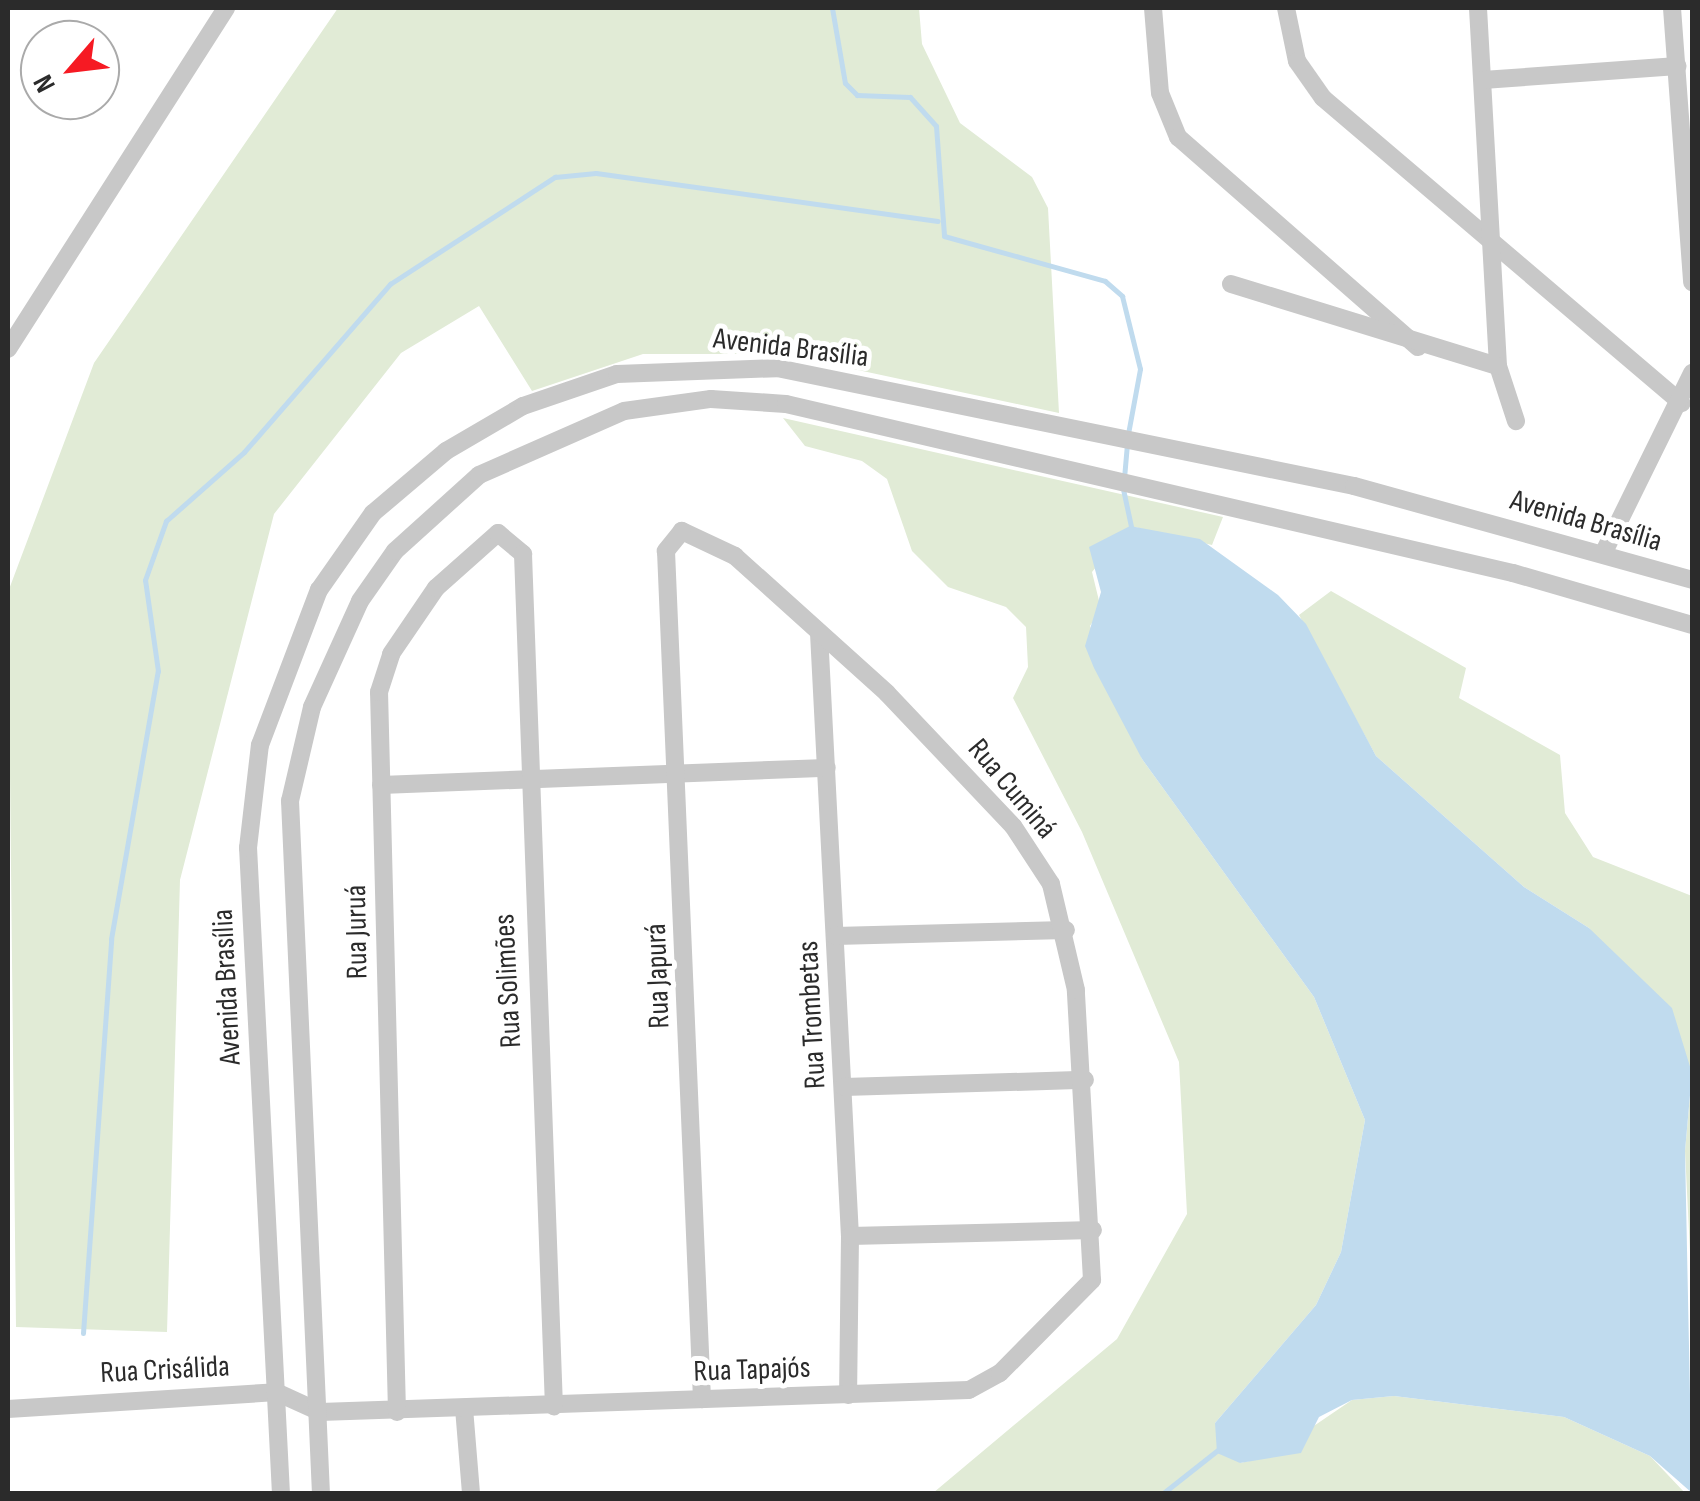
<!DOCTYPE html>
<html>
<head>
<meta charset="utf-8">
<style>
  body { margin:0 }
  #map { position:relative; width:1700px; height:1501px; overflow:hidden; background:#fff; font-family:"Sofia Sans Condensed",sans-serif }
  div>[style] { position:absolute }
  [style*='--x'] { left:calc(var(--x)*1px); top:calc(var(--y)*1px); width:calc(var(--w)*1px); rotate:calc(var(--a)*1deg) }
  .green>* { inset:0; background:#e1ebd6 }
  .water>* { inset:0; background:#c0dbee }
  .stream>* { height:5px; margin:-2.5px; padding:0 2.5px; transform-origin:2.5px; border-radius:2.5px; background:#c0dbee }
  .minor>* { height:18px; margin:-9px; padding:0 9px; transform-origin:9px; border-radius:9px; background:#c8c8c8 }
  span { translate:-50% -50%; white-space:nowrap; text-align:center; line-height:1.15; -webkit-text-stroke:10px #fff; paint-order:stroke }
  .street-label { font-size:30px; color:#2b2b2b }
  .frame { position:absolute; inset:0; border:10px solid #2b2b2b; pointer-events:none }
  .north { position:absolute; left:20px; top:20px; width:100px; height:100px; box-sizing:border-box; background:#fff; border:2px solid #aaa; border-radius:50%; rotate:242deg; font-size:28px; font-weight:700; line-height:40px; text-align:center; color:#2b2b2b }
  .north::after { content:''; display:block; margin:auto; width:35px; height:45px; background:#f61a23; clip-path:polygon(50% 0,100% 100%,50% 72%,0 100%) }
</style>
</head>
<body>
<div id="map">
  <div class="green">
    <div style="clip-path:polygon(338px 8px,919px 8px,922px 44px,960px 123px,1032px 177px,1048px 208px,1059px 413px,783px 354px,643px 354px,532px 391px,479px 306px,401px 353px,274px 514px,180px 880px,167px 1332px,16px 1327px,8px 592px,94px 363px)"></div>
    <div style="clip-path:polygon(783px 418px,1223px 517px,1212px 545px,1130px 526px,1092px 572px,1101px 609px,1090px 626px,1142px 759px,1314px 997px,1365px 1120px,1341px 1252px,1316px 1305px,1215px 1423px,1240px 1463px,1268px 1457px,1352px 1400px,1394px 1396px,1564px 1417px,1650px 1456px,1685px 1493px,933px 1493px,1117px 1339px,1187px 1214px,1179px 1062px,1082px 832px,1013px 698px,1028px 667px,1026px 627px,1006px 607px,948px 587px,912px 551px,887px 479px,862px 461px,805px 446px)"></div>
    <div style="clip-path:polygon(1331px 591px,1466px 668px,1459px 698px,1560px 755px,1565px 813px,1593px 857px,1692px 896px,1692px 1292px,1685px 1151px,1692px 1073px,1589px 928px,1524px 887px,1376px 756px,1299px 615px)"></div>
  </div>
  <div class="water">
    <div style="clip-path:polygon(1130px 526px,1200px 539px,1278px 595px,1306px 624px,1376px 756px,1524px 887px,1589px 928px,1672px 1008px,1692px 1073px,1685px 1151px,1692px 1493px,1650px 1456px,1564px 1417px,1394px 1396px,1352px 1400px,1319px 1417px,1301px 1453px,1240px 1463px,1217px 1453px,1215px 1423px,1316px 1305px,1341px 1252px,1365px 1120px,1314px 997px,1142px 759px,1094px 668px,1085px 646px,1101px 592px,1089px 547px)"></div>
  </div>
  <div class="stream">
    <div style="--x:832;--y:8;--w:76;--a:80.2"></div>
    <div style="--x:845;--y:83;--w:17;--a:45"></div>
    <div style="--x:857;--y:95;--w:53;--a:2.2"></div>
    <div style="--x:910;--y:97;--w:39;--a:48"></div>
    <div style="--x:936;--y:126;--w:110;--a:85.8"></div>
    <div style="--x:944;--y:236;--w:167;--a:15.6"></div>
    <div style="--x:1105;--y:281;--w:23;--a:41"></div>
    <div style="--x:1122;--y:296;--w:75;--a:76.1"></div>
    <div style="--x:1140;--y:369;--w:66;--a:100.5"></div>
    <div style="--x:1124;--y:478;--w:34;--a:-85"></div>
    <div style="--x:1123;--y:489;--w:43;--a:77.9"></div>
    <div style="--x:83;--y:1333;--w:395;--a:-85.9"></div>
    <div style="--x:111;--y:939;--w:272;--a:-80.1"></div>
    <div style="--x:158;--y:671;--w:92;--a:-98.1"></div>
    <div style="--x:145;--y:580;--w:63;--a:-70.4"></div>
    <div style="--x:166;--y:521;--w:104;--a:-41.5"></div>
    <div style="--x:244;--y:452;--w:223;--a:-49"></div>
    <div style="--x:390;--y:284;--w:197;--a:-33"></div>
    <div style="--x:555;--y:177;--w:41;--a:-5.6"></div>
    <div style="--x:596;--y:173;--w:345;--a:8"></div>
    <div style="--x:1162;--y:1494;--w:73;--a:-38.3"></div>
  </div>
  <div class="minor">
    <div style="--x:1153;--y:8;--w:85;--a:85.3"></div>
    <div style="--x:1160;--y:93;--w:48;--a:67.8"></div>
    <div style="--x:1178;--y:137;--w:319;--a:41.2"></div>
    <div style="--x:1286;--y:8;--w:54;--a:78.3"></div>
    <div style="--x:1297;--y:61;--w:45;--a:54.9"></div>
    <div style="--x:1323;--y:98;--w:471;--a:40.4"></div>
    <div style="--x:1478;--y:8;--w:359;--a:86.8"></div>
    <div style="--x:1498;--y:366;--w:58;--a:71.9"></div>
    <div style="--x:1672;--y:8;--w:275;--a:85.8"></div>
    <div style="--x:1483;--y:80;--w:195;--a:-4.1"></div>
    <div style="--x:1231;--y:284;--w:279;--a:17.1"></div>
    <div style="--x:8;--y:349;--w:405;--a:-57.4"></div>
    <div style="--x:1603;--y:554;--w:202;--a:-63.8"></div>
    <div style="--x:819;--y:633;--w:604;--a:87.06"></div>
    <div style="--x:850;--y:1236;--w:159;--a:90.7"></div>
    <div style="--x:381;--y:785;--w:446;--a:-2.2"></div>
    <div style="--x:835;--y:936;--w:231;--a:-1.5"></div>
    <div style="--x:844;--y:1087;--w:241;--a:-1.7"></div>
    <div style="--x:850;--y:1236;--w:243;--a:-1.4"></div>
    <div style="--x:464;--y:1408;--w:86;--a:85.3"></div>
    <div style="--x:8;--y:1409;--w:269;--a:-3.6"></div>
    <div style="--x:276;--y:1392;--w:48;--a:24.4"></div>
    <div style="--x:320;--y:1412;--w:649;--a:-1.94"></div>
    <div style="--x:969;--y:1390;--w:35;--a:-29"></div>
    <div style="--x:1000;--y:1373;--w:131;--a:-45.3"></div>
    <div style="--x:1092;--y:1280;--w:290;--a:-93.2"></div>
    <div style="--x:1076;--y:990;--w:109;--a:-103.3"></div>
    <div style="--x:1051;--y:884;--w:69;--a:-123.2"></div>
    <div style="--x:1013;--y:826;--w:183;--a:-133.5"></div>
    <div style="--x:887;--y:693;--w:205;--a:-138"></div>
    <div style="--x:735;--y:556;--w:59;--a:-154.7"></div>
    <div style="--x:682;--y:531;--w:26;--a:129"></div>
    <div style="--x:666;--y:551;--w:849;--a:87.57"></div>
    <div style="--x:397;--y:1412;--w:720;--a:-91.43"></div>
    <div style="--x:379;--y:692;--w:40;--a:-72"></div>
    <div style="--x:391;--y:654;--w:80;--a:-55.7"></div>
    <div style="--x:436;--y:588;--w:83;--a:-41.6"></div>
    <div style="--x:498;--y:533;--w:33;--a:40"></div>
    <div style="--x:523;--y:554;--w:853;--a:87.92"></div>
    <div style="--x:281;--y:1494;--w:647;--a:-92.92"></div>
    <div style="--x:248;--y:848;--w:104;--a:-83.4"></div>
    <div style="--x:260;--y:745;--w:166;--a:-69.2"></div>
    <div style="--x:319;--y:590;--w:94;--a:-55"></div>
    <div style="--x:373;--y:513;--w:96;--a:-40.3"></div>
    <div style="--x:446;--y:451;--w:89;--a:-30.3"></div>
    <div style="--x:523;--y:406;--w:99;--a:-18.8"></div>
    <div style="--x:617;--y:374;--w:160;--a:-2.1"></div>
    <div style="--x:777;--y:368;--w:589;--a:11.56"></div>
    <div style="--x:1354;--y:486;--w:351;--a:15.5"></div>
    <div style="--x:321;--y:1494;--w:694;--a:-92.56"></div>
    <div style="--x:290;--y:801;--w:97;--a:-76.8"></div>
    <div style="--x:312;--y:707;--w:116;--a:-65.6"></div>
    <div style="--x:360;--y:601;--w:61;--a:-55"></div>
    <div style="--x:395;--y:551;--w:113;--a:-42.1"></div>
    <div style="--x:479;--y:475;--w:158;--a:-23.8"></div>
    <div style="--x:624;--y:411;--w:88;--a:-7.9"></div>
    <div style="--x:711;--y:399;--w:75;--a:3.8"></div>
    <div style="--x:786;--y:404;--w:746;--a:13.09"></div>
    <div style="--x:1513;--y:573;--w:186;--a:16.2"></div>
  </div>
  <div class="street-label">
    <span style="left:791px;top:348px;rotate:7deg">Avenida Brasília</span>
    <span style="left:1586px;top:521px;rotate:16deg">Avenida Brasília</span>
    <span style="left:1012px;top:789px;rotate:50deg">Rua Cuminá</span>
    <span style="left:357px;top:932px;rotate:-91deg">Rua Juruá</span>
    <span style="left:658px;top:976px;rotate:-92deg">Rua Japurá</span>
    <span style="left:508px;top:981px;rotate:-93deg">Rua Solimões</span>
    <span style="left:227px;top:987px;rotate:-93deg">Avenida Brasília</span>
    <span style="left:812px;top:1015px;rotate:-93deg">Rua Trombetas</span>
    <span style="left:165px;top:1370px;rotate:-3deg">Rua Crisálida</span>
    <span style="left:752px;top:1370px;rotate:-2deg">Rua Tapajós</span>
  </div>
  <div class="frame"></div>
  <div class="north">N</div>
</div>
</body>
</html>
